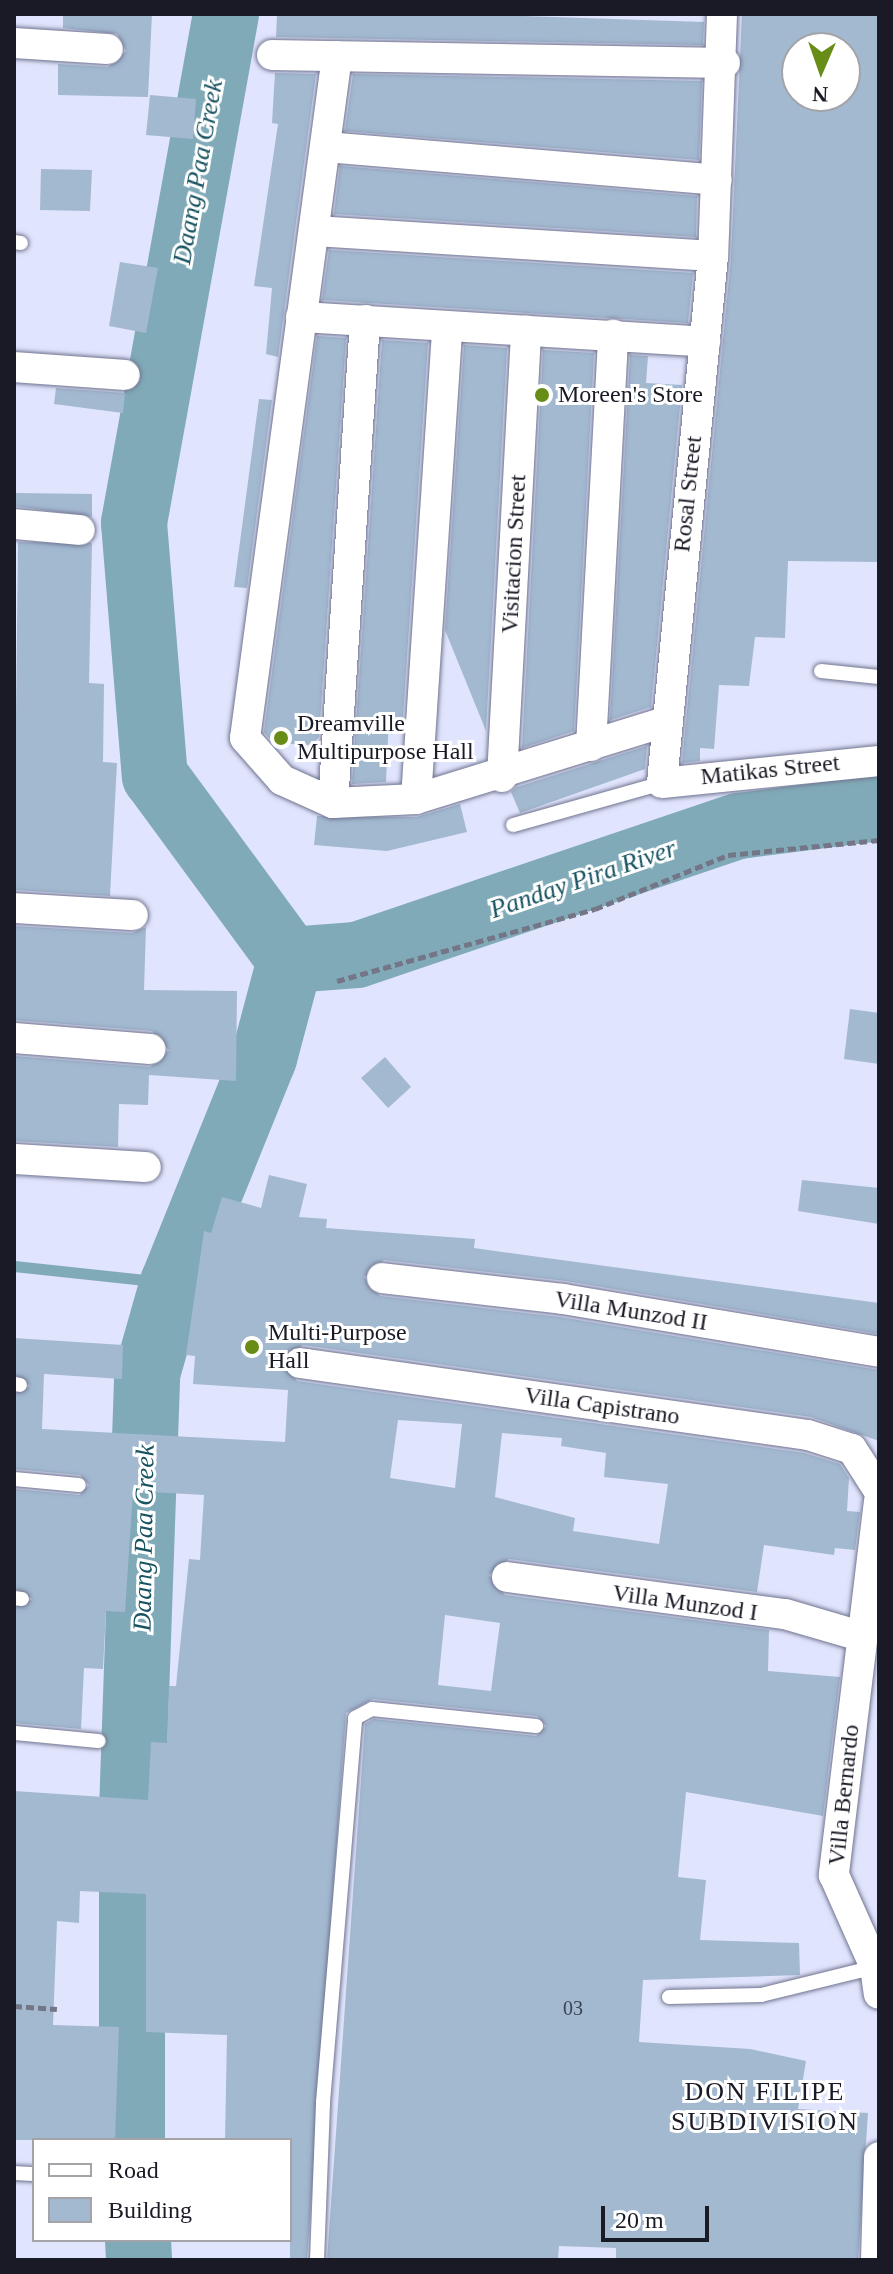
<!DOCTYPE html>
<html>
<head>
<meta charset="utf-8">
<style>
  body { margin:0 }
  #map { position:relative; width:893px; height:2274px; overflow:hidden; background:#e0e4fc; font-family:"Times New Roman",serif }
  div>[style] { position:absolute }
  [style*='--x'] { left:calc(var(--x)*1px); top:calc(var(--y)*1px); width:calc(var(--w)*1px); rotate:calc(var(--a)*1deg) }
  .stream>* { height:11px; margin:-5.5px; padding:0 5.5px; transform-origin:5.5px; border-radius:5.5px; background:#80aab7 }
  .river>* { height:66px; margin:-33px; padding:0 33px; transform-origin:33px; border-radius:33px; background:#80aab7 }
  .building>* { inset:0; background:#a2b9d0 }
  .path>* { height:5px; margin-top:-2.5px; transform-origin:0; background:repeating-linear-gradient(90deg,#747687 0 8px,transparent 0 12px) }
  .roads { filter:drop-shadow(0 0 2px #70748f) drop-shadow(0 0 2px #70748f) }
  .service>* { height:14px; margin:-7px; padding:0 7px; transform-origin:7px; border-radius:7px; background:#fff }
  .minor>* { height:30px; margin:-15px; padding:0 15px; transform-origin:15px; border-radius:15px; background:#fff }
  .dots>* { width:22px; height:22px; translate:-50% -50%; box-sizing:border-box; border:4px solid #fff; border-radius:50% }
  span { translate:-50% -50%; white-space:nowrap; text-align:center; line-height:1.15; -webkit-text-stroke:6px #fff; paint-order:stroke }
  .number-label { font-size:20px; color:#3b4250 }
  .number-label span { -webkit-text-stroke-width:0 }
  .poi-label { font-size:24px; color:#191a25 }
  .left { translate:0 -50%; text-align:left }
  .street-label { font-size:24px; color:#191a25 }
  .water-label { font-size:26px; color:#185362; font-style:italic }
  .neighbourhood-label { font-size:26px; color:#191a25; letter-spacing:2px }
  .frame { position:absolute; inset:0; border:16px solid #191a25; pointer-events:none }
  .legend { position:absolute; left:32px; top:2138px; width:260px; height:104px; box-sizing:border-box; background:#fff; border:2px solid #a3a3a8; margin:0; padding:10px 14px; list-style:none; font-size:24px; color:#191a25 }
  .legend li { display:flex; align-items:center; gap:16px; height:40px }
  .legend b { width:40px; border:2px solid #a3a3a8 }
  .north { position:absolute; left:781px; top:32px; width:80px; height:80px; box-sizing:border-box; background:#fff; border:2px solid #a3a3a8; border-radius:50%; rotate:182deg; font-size:22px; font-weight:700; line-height:32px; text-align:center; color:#191a25 }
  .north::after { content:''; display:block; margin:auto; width:28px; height:36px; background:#688d17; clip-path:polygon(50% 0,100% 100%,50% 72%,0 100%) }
  .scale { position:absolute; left:601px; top:2206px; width:108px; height:36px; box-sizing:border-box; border:4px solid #191a25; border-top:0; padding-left:10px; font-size:24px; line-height:28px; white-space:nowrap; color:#191a25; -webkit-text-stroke:6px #fff; paint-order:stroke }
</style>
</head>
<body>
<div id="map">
  <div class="stream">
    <div style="--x:14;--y:1266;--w:160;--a:6.1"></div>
  </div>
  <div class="river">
    <div style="--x:226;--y:14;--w:517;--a:100.25"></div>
    <div style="--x:134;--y:523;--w:254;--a:85.3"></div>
    <div style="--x:155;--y:776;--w:228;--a:53.7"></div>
    <div style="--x:290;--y:960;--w:67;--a:-4.3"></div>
    <div style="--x:357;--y:955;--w:403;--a:-18.7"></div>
    <div style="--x:739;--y:826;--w:141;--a:-7.3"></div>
    <div style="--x:132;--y:2140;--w:329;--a:-90"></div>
    <div style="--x:132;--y:1811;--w:437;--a:-88"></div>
    <div style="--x:147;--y:1374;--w:95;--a:-74.1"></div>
    <div style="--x:173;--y:1283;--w:243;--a:-68"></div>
    <div style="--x:264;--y:1058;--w:101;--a:-75.1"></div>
    <div style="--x:138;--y:2240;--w:20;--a:87"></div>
  </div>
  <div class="building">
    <div style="clip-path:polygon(63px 14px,152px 14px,148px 97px,58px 95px,58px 64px,108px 67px,126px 51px,117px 34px,63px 28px)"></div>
    <div style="clip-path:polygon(460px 14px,704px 22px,703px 45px,276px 37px,277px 16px)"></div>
    <div style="clip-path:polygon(evenodd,742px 14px,879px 14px,879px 562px,788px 561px,785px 638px,755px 637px,749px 686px,719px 685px,714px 749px,700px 748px,700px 761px,682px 763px,731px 258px,742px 14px,797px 48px,845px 48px,845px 96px,797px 96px,797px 48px)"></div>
    <div style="clip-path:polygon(275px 73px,316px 74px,278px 357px,266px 354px,272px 288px,254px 286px,278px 124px,272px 123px)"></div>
    <div style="clip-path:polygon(353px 74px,702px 81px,699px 160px,345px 131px)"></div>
    <div style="clip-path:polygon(150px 95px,196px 99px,193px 139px,146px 135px)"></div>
    <div style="clip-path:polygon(340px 166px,697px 196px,696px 237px,334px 214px)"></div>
    <div style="clip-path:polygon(41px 169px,92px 170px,90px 211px,40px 210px)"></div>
    <div style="clip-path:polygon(329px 250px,693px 273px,688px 323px,322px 300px)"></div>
    <div style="clip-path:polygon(120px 262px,158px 268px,146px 333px,109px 326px)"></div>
    <div style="clip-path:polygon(317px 336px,346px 338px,319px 737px,312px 745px,273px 743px,264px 732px)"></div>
    <div style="clip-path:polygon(382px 340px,428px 343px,403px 717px,389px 717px,386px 782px,352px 784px)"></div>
    <div style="clip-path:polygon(464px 345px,507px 348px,486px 731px,445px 630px)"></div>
    <div style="clip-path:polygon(543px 350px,594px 353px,574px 731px,522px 748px)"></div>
    <div style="clip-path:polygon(630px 355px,648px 356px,646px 383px,682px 385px,651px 707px,610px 720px)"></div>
    <div style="clip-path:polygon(56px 388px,125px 393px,123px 413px,54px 404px)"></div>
    <div style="clip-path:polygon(259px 399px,272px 400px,247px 588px,234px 587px)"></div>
    <div style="clip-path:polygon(14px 493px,92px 494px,92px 517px,14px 506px)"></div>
    <div style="clip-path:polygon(18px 542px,92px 543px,89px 683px,104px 684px,103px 762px,117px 763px,110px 896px,14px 890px)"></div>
    <div style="clip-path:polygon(647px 746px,645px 769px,520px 813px,511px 792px,517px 787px)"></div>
    <div style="clip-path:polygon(460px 804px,467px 832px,387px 851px,314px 845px,317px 816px,417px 817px)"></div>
    <div style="clip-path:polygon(14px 926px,132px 933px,146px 927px,144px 990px,237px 991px,236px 1081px,149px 1075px,148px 1105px,119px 1104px,118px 1147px,14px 1141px,14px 1056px,150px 1067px,169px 1050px,152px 1031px,14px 1020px)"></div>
    <div style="clip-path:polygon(850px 1009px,879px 1013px,879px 1064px,844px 1059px)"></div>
    <div style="clip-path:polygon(385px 1057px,411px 1087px,388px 1108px,361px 1078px)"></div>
    <div style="clip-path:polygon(evenodd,269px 1175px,307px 1184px,299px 1217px,327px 1219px,326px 1228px,475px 1239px,474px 1248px,502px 1252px,879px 1303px,879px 1334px,566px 1281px,384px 1260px,364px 1277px,380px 1296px,560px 1317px,879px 1370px,879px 1441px,811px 1417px,303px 1345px,282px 1361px,297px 1381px,804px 1453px,840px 1464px,849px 1478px,847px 1511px,860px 1512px,855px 1550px,835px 1548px,834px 1555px,764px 1545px,757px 1592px,509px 1559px,489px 1575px,505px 1595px,769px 1630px,768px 1671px,840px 1677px,823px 1816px,686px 1792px,678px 1877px,706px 1880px,700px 1940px,799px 1943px,800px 1975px,643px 1980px,639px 2042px,750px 2049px,806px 2061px,798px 2109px,868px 2113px,858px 2260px,616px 2260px,616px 2248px,559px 2246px,558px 2260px,327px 2260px,365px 1724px,374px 1719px,536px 1736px,546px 1726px,537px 1716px,373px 1699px,346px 1713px,307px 2260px,290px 2260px,290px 2140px,225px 2140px,227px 2035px,146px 2032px,146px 1894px,80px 1891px,79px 1923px,57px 1921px,53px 2025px,119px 2027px,115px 2140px,14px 2140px,14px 1791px,148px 1800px,151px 1742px,167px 1743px,169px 1686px,176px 1686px,189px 1559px,200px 1560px,204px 1495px,133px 1491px,125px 1612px,106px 1611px,103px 1669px,84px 1668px,81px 1729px,14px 1723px,14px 1608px,32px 1599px,14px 1588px,14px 1489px,79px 1495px,89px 1485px,80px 1475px,14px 1469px,14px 1394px,30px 1386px,14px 1374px,14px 1338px,123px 1345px,122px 1379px,44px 1374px,42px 1429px,285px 1442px,288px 1390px,193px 1384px,195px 1356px,186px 1355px,204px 1231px,211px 1233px,222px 1197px,261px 1208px,269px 1175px,398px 1420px,462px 1424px,455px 1488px,390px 1478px,398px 1420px,269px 1175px,502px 1433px,562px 1438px,561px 1446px,606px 1453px,604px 1477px,668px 1484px,659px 1544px,573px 1531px,575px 1518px,495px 1497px,502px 1433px,269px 1175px,445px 1615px,500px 1623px,491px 1691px,438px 1685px,445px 1615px)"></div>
    <div style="clip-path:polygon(802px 1180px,879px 1188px,879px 1224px,798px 1211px)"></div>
  </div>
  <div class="path">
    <div style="--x:337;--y:981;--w:268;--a:-15.6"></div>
    <div style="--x:595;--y:909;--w:144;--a:-22.1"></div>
    <div style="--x:728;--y:855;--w:152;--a:-5.7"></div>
    <div style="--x:14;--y:2006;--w:43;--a:4"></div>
  </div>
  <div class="roads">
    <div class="service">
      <div style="--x:14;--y:242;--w:7;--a:8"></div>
      <div style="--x:821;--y:671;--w:58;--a:5.9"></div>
      <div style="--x:513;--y:825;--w:155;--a:-15.7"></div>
      <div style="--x:14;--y:1384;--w:6;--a:9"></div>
      <div style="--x:14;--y:1479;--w:65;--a:5.3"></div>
      <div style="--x:14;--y:1598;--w:8;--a:7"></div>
      <div style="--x:14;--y:1733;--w:85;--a:5.4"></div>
      <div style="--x:669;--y:1997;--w:92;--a:-1.2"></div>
      <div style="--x:761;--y:1995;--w:117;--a:-13.8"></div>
      <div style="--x:14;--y:2173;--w:20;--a:3"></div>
      <div style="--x:317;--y:2260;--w:158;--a:-87.8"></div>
      <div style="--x:323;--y:2102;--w:385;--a:-85.2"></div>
      <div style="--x:355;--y:1718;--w:19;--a:-28"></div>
      <div style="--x:372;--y:1709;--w:165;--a:5.9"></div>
    </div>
    <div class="minor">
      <div style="--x:722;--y:14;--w:242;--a:92.1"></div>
      <div style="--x:713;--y:256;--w:529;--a:95.53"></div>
      <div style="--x:662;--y:783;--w:218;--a:-5.8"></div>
      <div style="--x:14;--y:43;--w:94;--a:3.7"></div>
      <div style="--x:272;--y:55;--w:453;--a:1"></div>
      <div style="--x:337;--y:56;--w:688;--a:97.68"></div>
      <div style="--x:245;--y:738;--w:56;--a:48.6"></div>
      <div style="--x:282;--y:780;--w:56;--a:24.3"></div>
      <div style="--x:333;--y:803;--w:83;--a:-2.8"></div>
      <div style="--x:416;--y:799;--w:257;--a:-17.2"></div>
      <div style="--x:326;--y:147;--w:392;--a:4.8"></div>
      <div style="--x:315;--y:231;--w:399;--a:3.6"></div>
      <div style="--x:301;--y:317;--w:405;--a:3.5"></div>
      <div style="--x:14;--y:367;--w:111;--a:4.1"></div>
      <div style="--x:14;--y:524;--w:66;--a:5.2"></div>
      <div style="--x:591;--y:746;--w:412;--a:-86.9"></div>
      <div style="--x:502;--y:777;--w:447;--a:-86.9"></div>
      <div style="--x:416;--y:799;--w:473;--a:-86.2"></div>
      <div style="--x:333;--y:803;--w:484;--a:-86.2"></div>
      <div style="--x:14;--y:908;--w:119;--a:3.4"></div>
      <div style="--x:14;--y:1038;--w:137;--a:4.6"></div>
      <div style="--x:14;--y:1159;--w:132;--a:3.5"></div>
      <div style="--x:382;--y:1278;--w:182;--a:6.6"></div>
      <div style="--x:563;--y:1299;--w:320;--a:9.5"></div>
      <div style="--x:300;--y:1363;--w:513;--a:8.07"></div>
      <div style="--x:808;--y:1435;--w:46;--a:17.7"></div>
      <div style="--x:852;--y:1449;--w:50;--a:57.3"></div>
      <div style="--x:879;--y:1501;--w:377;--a:96.9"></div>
      <div style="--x:834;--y:1875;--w:101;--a:66"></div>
      <div style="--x:875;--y:1967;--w:27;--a:82"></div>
      <div style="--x:507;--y:1577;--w:280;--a:7.6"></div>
      <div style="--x:785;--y:1614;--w:78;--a:16.3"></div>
      <div style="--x:876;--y:2260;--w:103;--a:-88.3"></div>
    </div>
  </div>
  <div class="dots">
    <div style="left:542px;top:395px;background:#688d17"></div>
    <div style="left:281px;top:738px;background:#688d17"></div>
    <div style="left:252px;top:1347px;background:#688d17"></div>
  </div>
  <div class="number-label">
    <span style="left:573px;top:2008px">03</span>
  </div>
  <div class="poi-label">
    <span class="left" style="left:558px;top:395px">Moreen's Store</span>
    <span class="left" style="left:297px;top:738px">Dreamville<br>Multipurpose Hall</span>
    <span class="left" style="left:268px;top:1347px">Multi-Purpose<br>Hall</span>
  </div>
  <div class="street-label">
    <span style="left:688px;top:494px;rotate:-84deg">Rosal Street</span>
    <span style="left:514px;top:554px;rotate:-87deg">Visitacion Street</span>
    <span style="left:770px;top:770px;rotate:-6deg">Matikas Street</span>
    <span style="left:631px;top:1311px;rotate:9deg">Villa Munzod II</span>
    <span style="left:602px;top:1406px;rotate:8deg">Villa Capistrano</span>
    <span style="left:685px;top:1603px;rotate:8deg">Villa Munzod I</span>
    <span style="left:844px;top:1795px;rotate:-84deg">Villa Bernardo</span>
  </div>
  <div class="water-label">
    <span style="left:198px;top:172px;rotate:-80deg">Daang Paa Creek</span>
    <span style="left:583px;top:879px;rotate:-19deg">Panday Pira River</span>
    <span style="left:144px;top:1538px;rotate:-89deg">Daang Paa Creek</span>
  </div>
  <div class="neighbourhood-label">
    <span style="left:765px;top:2107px">DON FILIPE<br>SUBDIVISION</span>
  </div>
  <div class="frame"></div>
  <ul class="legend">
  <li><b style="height:10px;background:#fff"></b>Road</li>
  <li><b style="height:22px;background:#a2b9d0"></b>Building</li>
  </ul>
  <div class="north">N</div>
  <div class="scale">20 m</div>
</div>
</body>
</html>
